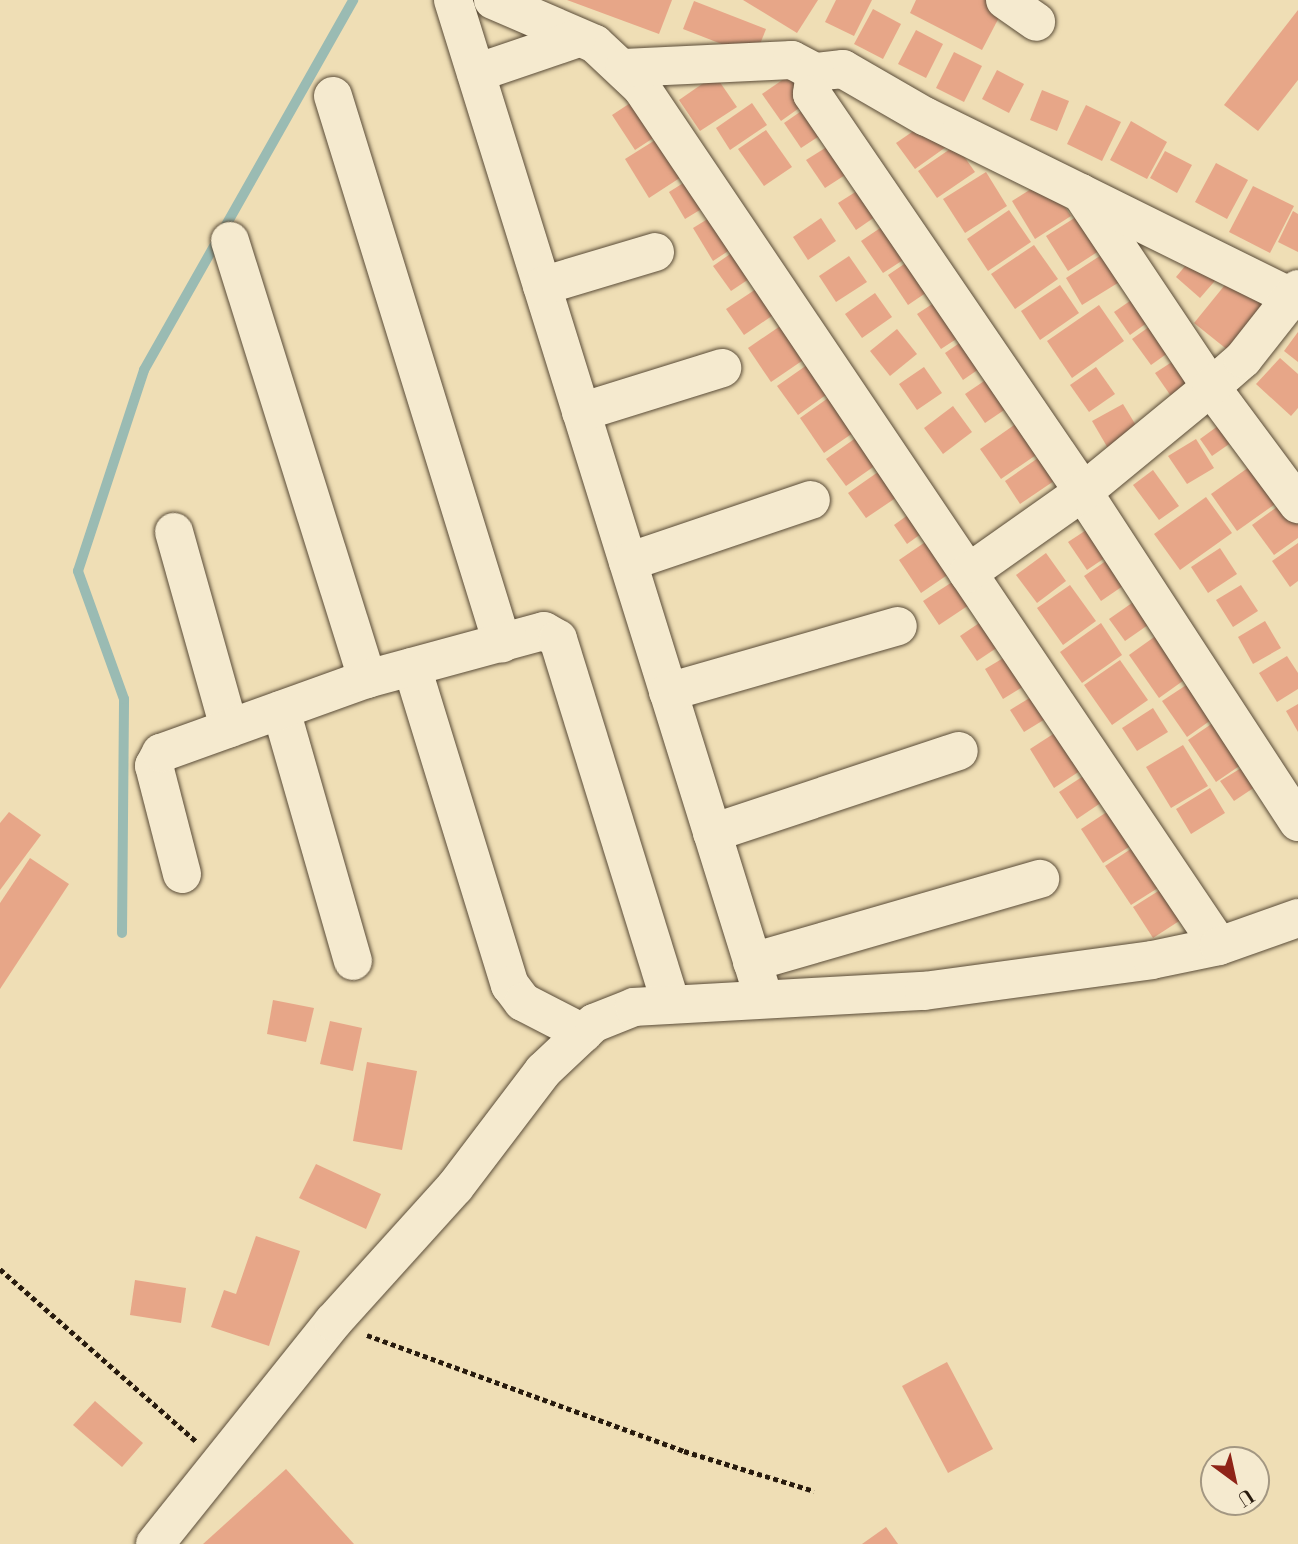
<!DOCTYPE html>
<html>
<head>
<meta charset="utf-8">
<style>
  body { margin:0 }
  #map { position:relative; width:1298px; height:1544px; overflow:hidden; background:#efdeb5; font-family:"Libre Bodoni",serif }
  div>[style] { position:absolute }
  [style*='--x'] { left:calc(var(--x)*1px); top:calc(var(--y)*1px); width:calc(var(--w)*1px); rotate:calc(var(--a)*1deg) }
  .stream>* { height:10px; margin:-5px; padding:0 5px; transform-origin:5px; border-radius:5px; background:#9abbb3 }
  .building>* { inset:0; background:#e7a688 }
  .path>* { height:4.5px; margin-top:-2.25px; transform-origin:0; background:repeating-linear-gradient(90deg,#281b0e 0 5px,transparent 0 8.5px) }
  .roads { filter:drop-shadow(0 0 2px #5a4c38) drop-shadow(0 0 2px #5a4c38) }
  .minor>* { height:38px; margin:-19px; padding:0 19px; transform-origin:19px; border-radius:19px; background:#f5eacf }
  span { translate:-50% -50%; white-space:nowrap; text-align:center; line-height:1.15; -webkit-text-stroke:6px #f5eacf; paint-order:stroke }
  .north { position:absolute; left:1200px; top:1446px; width:70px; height:70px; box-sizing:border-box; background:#f5eacf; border:2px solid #a39782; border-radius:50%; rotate:147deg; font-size:19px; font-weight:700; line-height:28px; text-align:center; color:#281b0e }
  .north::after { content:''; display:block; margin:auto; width:24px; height:32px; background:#8f2418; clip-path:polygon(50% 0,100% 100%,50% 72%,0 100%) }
</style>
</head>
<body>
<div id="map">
  <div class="stream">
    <div style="--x:122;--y:933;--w:234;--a:-89.5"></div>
    <div style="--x:124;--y:699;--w:136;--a:-109.8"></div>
    <div style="--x:78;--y:571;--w:212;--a:-71.8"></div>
    <div style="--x:144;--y:370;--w:425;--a:-60.5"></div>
  </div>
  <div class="building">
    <div style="clip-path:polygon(567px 0,672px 0,659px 34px)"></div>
    <div style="clip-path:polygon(743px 0,818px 0,797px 33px)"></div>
    <div style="clip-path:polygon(836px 0,872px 0,854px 36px,825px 22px)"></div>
    <div style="clip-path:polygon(916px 0,993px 0,1005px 6px,982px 50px,910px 13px)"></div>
    <div style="clip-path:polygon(694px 1px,766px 29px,755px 57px,683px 29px)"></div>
    <div style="clip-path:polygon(873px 9px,901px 24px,883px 59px,854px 44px)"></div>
    <div style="clip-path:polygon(1298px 10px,1298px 80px,1258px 131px,1224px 105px)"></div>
    <div style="clip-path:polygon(916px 30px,943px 44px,926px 78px,898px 64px)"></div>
    <div style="clip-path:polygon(954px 52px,982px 66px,964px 102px,936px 88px)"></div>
    <div style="clip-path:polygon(997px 70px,1024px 84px,1009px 113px,982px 99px)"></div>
    <div style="clip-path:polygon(791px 74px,809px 101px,781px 121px,762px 94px)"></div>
    <div style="clip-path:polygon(715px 75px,737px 107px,700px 131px,679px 100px)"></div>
    <div style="clip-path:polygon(1042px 90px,1069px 101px,1057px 131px,1030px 120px)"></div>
    <div style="clip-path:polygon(641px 96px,664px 131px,635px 150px,612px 115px)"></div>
    <div style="clip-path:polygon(752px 103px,767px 125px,730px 150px,716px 128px)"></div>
    <div style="clip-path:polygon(813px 103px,830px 129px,801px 148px,784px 123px)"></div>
    <div style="clip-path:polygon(1086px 105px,1121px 122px,1102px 161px,1067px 144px)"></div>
    <div style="clip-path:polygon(928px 121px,946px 147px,915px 169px,896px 143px)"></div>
    <div style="clip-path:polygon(1131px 121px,1167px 142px,1147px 179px,1110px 160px)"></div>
    <div style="clip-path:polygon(766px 130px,792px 167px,764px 186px,738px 149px)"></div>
    <div style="clip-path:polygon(668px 132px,692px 170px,649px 198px,625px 159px)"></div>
    <div style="clip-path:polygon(838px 140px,856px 168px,825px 188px,806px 160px)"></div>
    <div style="clip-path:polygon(956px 145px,975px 172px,937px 198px,918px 171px)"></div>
    <div style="clip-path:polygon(1165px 151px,1192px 165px,1177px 193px,1150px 178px)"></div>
    <div style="clip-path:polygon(1216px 163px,1248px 180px,1227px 219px,1195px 202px)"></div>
    <div style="clip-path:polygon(986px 172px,1007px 206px,965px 233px,943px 199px)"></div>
    <div style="clip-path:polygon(696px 175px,713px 202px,685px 219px,669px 192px)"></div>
    <div style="clip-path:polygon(1047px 179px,1071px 216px,1035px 239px,1012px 201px)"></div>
    <div style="clip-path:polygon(868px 184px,885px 210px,856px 230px,838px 203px)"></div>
    <div style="clip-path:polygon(1253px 186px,1294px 206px,1270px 253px,1229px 232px)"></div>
    <div style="clip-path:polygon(1009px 210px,1031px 242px,988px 271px,967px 239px)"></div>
    <div style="clip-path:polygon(1293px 211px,1298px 214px,1298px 252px,1278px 242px)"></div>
    <div style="clip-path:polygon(719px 212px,739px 244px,713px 261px,693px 228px)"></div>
    <div style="clip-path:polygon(1084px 212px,1105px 247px,1068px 271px,1046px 236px)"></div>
    <div style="clip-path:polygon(821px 218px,836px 241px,808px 260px,793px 237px)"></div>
    <div style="clip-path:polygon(892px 220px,914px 253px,883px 273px,861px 241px)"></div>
    <div style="clip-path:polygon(743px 245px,761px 271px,731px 291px,713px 266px)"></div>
    <div style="clip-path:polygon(1034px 245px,1058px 279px,1015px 309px,991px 274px)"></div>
    <div style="clip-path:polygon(1109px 250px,1126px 278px,1082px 305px,1066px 278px)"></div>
    <div style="clip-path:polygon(1195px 254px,1220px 275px,1200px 298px,1176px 277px)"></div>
    <div style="clip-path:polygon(849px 256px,867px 282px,836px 302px,819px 276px)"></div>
    <div style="clip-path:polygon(916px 256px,936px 286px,908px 305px,888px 275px)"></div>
    <div style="clip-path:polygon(1233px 275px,1273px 306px,1234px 355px,1194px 323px)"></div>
    <div style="clip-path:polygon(768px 281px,785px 307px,744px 335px,726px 309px)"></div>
    <div style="clip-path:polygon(1060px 285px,1079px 313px,1040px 340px,1021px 311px)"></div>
    <div style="clip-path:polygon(1143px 292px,1158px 315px,1130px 335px,1114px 312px)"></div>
    <div style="clip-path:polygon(875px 293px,892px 317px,862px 338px,845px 314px)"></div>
    <div style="clip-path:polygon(943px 297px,967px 332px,941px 349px,917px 314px)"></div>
    <div style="clip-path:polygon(1099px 305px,1124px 341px,1072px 378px,1047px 341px)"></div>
    <div style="clip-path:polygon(792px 318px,815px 352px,771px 382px,748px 348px)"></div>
    <div style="clip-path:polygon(1160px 319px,1179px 345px,1151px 365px,1132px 339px)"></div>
    <div style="clip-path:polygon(897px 329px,917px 354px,890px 376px,870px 351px)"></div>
    <div style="clip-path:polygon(1298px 332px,1298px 362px,1284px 351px)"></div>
    <div style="clip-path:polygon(971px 335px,989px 362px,963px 380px,945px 353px)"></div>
    <div style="clip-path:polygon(1184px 354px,1204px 382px,1175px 402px,1155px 373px)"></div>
    <div style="clip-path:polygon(817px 358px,837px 387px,798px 415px,777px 386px)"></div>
    <div style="clip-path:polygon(1280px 358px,1298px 374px,1298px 408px,1291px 416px,1256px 384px)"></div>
    <div style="clip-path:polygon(924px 367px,942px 393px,917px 410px,899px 384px)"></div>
    <div style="clip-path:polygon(1096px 367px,1115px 394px,1089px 412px,1070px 385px)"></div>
    <div style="clip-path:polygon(996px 373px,1016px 402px,985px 423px,965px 394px)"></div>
    <div style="clip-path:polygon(838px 391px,863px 426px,824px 453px,800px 418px)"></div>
    <div style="clip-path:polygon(1123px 404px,1140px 432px,1109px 450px,1092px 421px)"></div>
    <div style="clip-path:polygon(953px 406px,972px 432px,943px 454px,924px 428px)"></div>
    <div style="clip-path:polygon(1017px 423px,1039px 453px,1001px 479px,980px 449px)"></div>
    <div style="clip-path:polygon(1222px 423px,1235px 440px,1212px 456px,1200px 439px)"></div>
    <div style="clip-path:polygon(867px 430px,886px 458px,846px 486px,826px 459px)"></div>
    <div style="clip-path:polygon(1196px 439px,1214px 468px,1187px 484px,1168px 456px)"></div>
    <div style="clip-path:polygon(1038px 458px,1054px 481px,1020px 504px,1005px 481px)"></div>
    <div style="clip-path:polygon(1259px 460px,1285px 497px,1237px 531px,1211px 494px)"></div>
    <div style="clip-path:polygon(888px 465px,906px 491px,866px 518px,848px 493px)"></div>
    <div style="clip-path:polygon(1153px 470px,1179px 506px,1159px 520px,1133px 485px)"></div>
    <div style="clip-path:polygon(1206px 497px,1232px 533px,1180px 570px,1154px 534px)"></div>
    <div style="clip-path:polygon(1284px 502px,1298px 522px,1298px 538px,1274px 555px,1252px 525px)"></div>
    <div style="clip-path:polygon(919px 507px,932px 526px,907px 544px,894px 525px)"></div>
    <div style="clip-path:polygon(1097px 523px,1115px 551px,1087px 570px,1068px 542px)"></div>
    <div style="clip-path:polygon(937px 534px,959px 567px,921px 593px,899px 560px)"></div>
    <div style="clip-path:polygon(1298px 543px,1298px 581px,1290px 587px,1272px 561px)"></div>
    <div style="clip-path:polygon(1220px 548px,1237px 574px,1208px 593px,1191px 567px)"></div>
    <div style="clip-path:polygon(1119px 552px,1136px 577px,1101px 601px,1084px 576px)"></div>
    <div style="clip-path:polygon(1046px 553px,1066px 581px,1037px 603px,1016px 575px)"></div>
    <div style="clip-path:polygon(963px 575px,978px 599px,939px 625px,923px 601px)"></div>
    <div style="clip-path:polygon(1070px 585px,1096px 621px,1063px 645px,1037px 608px)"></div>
    <div style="clip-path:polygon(1241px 585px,1258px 611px,1233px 627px,1216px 600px)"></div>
    <div style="clip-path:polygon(1142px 596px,1158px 618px,1125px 641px,1109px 619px)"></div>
    <div style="clip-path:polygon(991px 615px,1007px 641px,977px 661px,960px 636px)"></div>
    <div style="clip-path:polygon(1265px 621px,1281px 648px,1253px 664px,1238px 637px)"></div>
    <div style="clip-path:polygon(1101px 623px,1122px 655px,1082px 683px,1060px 652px)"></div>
    <div style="clip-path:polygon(1164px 630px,1194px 673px,1159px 698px,1129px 655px)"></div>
    <div style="clip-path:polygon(1015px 651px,1032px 681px,1003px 699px,985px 669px)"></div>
    <div style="clip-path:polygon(1287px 656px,1298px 673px,1298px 689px,1277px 702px,1259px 673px)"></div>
    <div style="clip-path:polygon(1120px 660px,1148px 700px,1112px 725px,1084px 685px)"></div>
    <div style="clip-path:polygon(1197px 678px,1221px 713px,1187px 737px,1162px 701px)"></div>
    <div style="clip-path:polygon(1041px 691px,1055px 713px,1024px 732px,1010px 710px)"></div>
    <div style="clip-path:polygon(1298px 704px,1298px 732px,1286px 711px)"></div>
    <div style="clip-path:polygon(1153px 708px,1168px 732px,1137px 751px,1122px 728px)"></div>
    <div style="clip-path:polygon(1223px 716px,1251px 758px,1216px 782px,1188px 740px)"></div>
    <div style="clip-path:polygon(1064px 727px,1089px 765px,1054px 788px,1030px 749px)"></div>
    <div style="clip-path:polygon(1183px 745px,1208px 786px,1171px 808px,1146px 767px)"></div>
    <div style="clip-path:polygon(1251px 762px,1264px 781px,1234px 801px,1220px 781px)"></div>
    <div style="clip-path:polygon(1094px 769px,1111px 796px,1077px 819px,1059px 792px)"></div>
    <div style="clip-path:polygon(1210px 788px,1225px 813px,1191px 834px,1176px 809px)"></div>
    <div style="clip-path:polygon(1119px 804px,1142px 839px,1103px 863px,1081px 829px)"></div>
    <div style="clip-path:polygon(9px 812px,41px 835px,0 890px,0 823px)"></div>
    <div style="clip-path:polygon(1143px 841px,1169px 881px,1131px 905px,1105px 866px)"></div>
    <div style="clip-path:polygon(30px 858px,69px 884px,0 989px,0 903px)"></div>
    <div style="clip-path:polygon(1171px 883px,1190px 914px,1153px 938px,1133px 907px)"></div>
    <div style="clip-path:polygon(273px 1000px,314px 1008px,306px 1042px,267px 1034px)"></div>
    <div style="clip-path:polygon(330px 1021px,362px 1028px,353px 1071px,320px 1064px)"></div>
    <div style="clip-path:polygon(367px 1062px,417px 1071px,402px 1150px,353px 1141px)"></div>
    <div style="clip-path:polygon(316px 1164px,381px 1194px,366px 1229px,299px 1198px)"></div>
    <div style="clip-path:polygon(256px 1236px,300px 1251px,269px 1346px,211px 1327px,224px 1290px,236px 1294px)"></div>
    <div style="clip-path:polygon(135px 1280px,186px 1288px,181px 1323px,130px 1315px)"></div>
    <div style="clip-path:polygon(947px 1362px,993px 1449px,948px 1473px,902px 1386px)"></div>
    <div style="clip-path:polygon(95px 1401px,143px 1443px,122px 1467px,73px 1425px)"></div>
    <div style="clip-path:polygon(286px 1469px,354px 1544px,203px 1544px)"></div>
    <div style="clip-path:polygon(886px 1527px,898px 1544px,862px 1544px)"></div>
  </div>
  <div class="path">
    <div style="--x:0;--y:1269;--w:261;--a:41.3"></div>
    <div style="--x:367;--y:1335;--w:338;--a:20.1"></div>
    <div style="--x:684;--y:1451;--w:136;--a:17.1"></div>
  </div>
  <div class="roads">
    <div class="minor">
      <div style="--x:453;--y:0;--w:1046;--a:72.71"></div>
      <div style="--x:493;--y:0;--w:111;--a:23.3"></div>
      <div style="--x:595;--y:44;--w:63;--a:43.1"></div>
      <div style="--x:641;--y:87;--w:1035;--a:56.06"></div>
      <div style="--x:1005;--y:0;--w:38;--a:35"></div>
      <div style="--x:624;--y:68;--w:168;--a:-2.7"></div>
      <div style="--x:792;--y:60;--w:26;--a:28"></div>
      <div style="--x:476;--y:73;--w:106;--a:-18.8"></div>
      <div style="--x:333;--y:96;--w:573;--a:72.83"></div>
      <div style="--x:1081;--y:193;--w:234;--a:56.2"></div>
      <div style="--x:1211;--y:387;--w:146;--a:53.4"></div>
      <div style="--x:230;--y:241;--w:459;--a:72.6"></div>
      <div style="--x:542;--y:286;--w:118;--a:-16.7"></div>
      <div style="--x:1291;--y:297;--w:407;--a:-153.7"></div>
      <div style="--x:926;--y:117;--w:96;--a:-150"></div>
      <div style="--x:843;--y:69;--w:28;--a:174"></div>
      <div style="--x:815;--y:72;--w:22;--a:98"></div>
      <div style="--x:812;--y:94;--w:482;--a:55.7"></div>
      <div style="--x:1083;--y:492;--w:394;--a:56.9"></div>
      <div style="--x:581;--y:412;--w:148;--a:-17.3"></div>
      <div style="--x:174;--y:532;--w:204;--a:74.3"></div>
      <div style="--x:628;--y:562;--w:193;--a:-18.7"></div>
      <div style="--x:968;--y:573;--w:141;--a:-35.2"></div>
      <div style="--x:1083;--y:492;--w:166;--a:-39.4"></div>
      <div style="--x:1211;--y:387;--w:43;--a:-41.2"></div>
      <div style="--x:1243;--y:359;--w:89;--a:-51.8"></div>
      <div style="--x:412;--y:667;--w:333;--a:72.9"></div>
      <div style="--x:510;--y:985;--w:21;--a:53"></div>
      <div style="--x:523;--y:1002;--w:68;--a:27.3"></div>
      <div style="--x:668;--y:692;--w:239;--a:-16"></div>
      <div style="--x:281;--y:710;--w:261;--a:74"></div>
      <div style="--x:712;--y:833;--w:260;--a:-18.4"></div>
      <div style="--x:182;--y:874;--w:112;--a:-104.5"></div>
      <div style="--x:154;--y:766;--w:15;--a:-62"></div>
      <div style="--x:161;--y:753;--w:219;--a:-19.8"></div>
      <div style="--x:367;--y:679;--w:183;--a:-15.2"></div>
      <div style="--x:544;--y:631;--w:16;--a:30"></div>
      <div style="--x:558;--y:639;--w:382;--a:72.8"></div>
      <div style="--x:752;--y:962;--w:300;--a:-16.1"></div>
      <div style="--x:155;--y:1544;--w:285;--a:-51.3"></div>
      <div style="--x:333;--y:1322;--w:182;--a:-47.9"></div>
      <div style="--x:455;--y:1187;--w:146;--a:-52.8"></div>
      <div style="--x:543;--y:1071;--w:70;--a:-43.3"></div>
      <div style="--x:594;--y:1023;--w:43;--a:-21.8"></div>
      <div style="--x:634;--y:1007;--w:290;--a:-3.2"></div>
      <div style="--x:924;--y:991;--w:230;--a:-7.7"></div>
      <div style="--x:1152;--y:960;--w:68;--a:-11.8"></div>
      <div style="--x:1219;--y:946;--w:84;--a:-19.5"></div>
    </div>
  </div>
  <div class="north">U</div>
</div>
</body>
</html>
